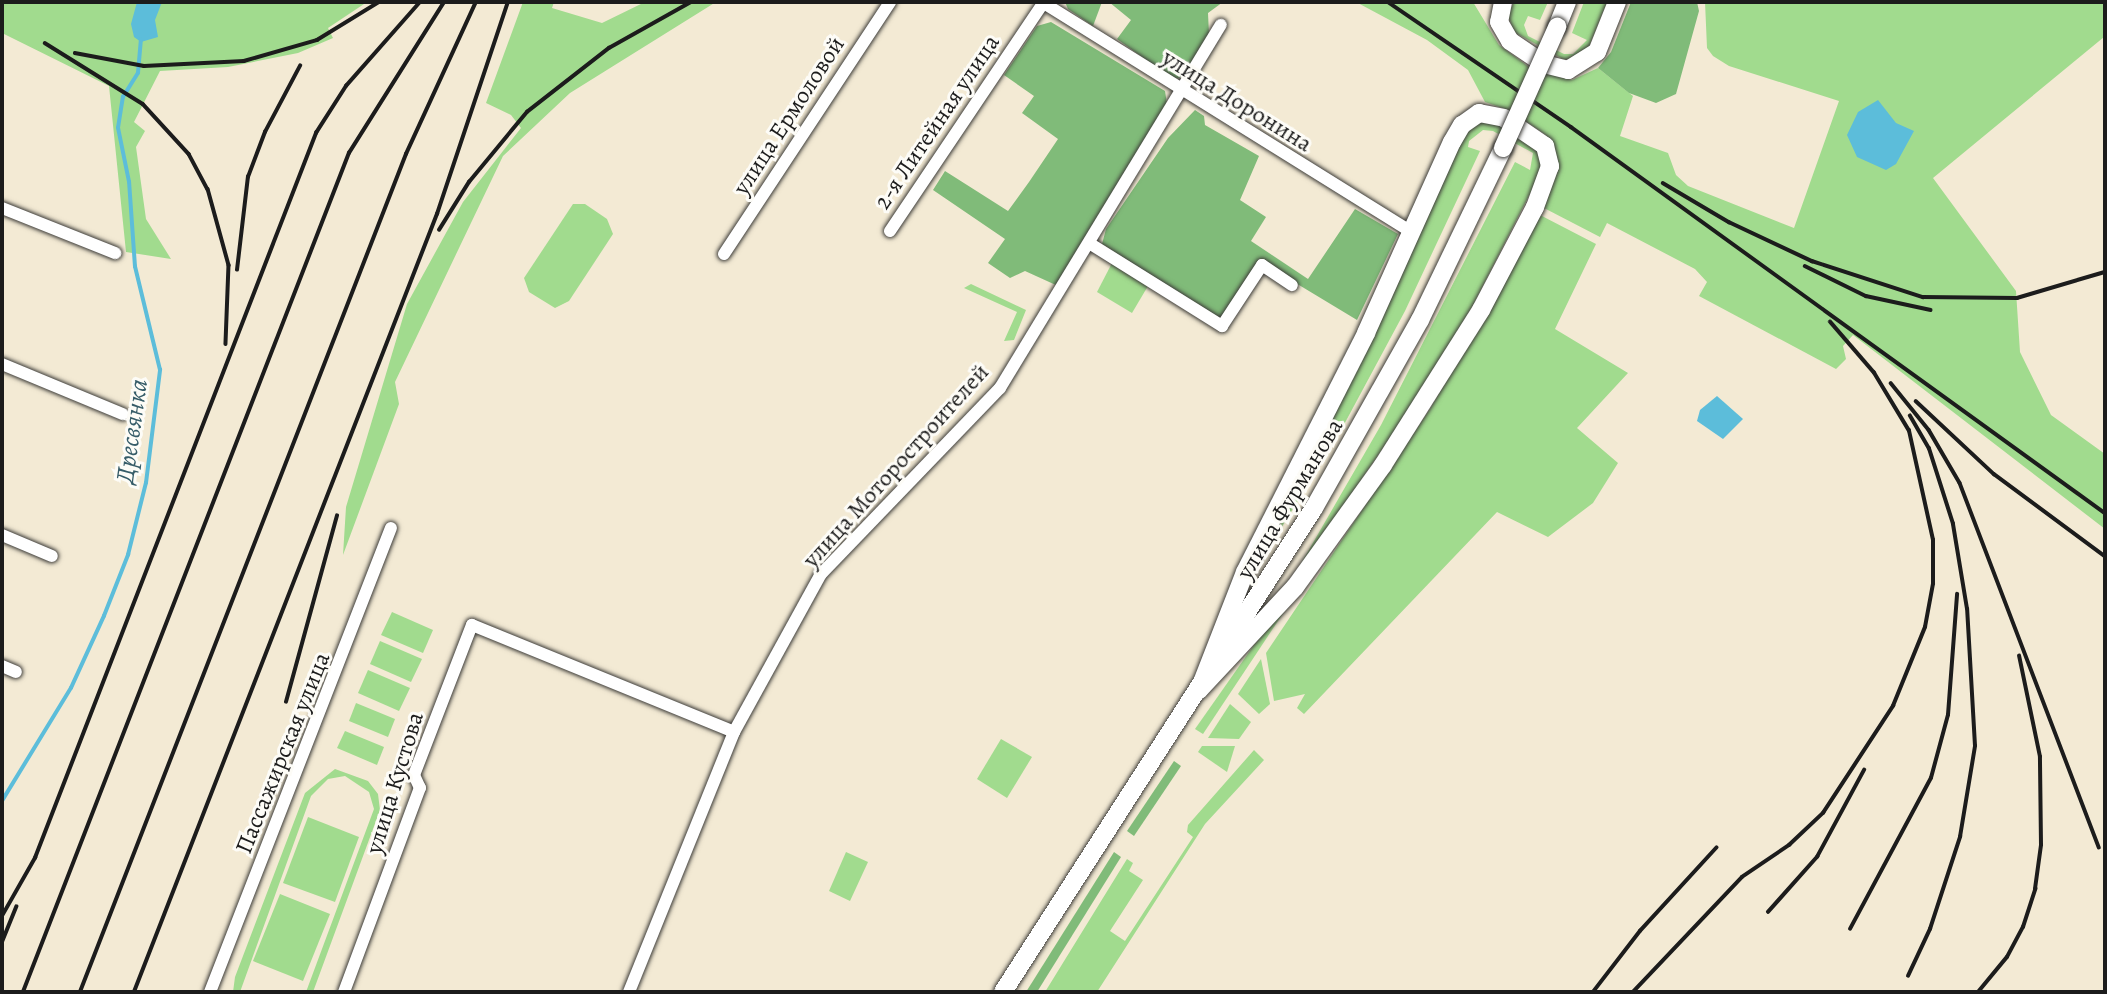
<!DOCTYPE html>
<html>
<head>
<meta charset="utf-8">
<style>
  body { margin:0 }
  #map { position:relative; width:2107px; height:994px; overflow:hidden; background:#f3ead4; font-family:Alegreya,serif }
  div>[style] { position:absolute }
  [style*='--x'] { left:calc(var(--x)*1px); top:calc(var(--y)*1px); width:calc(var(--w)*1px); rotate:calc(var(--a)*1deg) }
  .green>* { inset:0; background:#a1db8e }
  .forest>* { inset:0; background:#80bb79 }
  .water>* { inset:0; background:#5cbdda }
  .stream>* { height:3.5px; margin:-1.75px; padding:0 1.75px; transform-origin:1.75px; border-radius:1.75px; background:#5cbdda }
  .roads { filter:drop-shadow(0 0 2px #3c3b38) drop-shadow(0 0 2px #3c3b38) }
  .street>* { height:12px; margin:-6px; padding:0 6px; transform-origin:6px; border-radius:6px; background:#fff }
  .secondary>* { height:18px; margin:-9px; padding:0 9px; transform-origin:9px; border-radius:9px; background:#fff }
  .rail>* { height:3.5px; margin:-1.75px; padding:0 1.75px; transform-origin:1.75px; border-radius:1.75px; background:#1c1c1c }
  .bridges { filter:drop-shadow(0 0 2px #3c3b38) drop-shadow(0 0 2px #3c3b38) }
  .secondary-bridge>* { height:18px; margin:-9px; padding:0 9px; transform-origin:9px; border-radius:9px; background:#fff }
  span { translate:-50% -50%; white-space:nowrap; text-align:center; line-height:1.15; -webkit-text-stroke:6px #fdfcf7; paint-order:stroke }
  .street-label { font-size:24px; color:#1c1c1c }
  .water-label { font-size:26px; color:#365c68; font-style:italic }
  .frame { position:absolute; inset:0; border:4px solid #1c1c1c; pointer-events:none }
</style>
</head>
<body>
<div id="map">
  <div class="green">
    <div style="clip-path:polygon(2px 2px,367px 2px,328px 28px,333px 38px,298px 53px,228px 67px,160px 71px,134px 122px,145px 131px,136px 147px,146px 219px,171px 259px,126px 252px,109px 86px,2px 33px)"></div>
    <div style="clip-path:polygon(523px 2px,554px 2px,552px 8px,602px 23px,645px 2px,716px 2px,570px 93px,503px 156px,395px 382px,399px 404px,343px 555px,346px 507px,407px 304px,463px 202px,521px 128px,511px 115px,486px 103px)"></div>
    <div style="clip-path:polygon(1356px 2px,1473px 2px,1499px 45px,1533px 70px,1572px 80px,1598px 68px,1633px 96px,1620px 136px,1668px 153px,1676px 175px,1688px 186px,1794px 228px,1839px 101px,1729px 66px,1713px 56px,1707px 48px,1705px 2px,2105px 2px,2104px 37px,1933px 178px,2016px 291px,2020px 352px,2051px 415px,2105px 454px,2105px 529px,1853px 335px,1843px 346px,1846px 359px,1836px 369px,1699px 296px,1707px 282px,1695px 269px,1607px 223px,1600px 237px,1544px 208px,1558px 161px,1546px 135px,1511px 111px,1485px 102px,1468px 70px,1427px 40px)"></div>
    <div style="clip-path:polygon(1514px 2px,1548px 2px,1540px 20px,1528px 16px,1524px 25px,1528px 36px,1564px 54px,1573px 54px,1587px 40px,1572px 33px,1584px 2px,1607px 2px,1588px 49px,1572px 59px,1563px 59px,1514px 32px,1508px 15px)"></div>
    <div style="clip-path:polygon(1496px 121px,1526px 137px,1543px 159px,1540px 174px,1473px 305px,1418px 397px,1288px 586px,1381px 425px,1515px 162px,1530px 170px,1533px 153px,1493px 131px,1483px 130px,1469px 141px,1468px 147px,1480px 151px,1405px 311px,1340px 432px,1256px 569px,1458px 145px,1475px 122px)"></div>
    <div style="clip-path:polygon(573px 204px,585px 204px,607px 219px,613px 234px,569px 301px,555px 308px,529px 292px,524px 278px)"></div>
    <div style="clip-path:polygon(1540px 215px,1596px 244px,1555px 329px,1628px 373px,1577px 428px,1618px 463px,1593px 503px,1548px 537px,1497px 512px,1304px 714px,1297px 708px,1305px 694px,1274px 701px,1266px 653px,1430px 409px)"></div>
    <div style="clip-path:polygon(1112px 263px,1148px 286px,1132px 313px,1097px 292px)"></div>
    <div style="clip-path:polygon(971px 284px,1026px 310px,1014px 340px,1004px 341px,1017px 312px,964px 288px)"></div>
    <div style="clip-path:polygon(1290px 603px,1203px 734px,1195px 729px,1254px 645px)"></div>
    <div style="clip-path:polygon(392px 612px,433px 630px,423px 653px,381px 635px)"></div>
    <div style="clip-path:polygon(380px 641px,422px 659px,411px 682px,370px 664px)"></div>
    <div style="clip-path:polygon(1261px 659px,1270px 704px,1259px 714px,1238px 694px)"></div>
    <div style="clip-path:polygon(368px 670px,410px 688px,399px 711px,358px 693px)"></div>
    <div style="clip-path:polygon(356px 703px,395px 719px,388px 737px,349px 721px)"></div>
    <div style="clip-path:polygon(1230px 704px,1251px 722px,1239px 739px,1208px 738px)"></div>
    <div style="clip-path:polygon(345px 731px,384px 747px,377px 765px,337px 748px)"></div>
    <div style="clip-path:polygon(1001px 739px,1032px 757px,1007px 798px,977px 779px)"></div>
    <div style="clip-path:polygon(1202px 746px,1235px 746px,1227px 772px,1198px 752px)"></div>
    <div style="clip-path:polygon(1254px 750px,1264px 760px,1205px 824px,1097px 992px,1045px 992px,1127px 859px,1133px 863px,1129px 871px,1143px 880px,1110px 931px,1125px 941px,1193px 837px,1187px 832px,1188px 825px)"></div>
    <div style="clip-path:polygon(335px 769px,368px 781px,378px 794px,380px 810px,313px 992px,306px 992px,374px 809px,369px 792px,345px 776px,328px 779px,311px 796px,240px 992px,233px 992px,235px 977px,305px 793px)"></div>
    <div style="clip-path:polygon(308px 817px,359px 837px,335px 902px,283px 883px)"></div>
    <div style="clip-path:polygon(846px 852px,868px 862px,850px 901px,829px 891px)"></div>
    <div style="clip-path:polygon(280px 894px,330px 914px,303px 981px,253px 961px)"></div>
  </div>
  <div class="forest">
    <div style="clip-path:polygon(1065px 2px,1102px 2px,1093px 26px,1068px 9px)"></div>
    <div style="clip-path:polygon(1109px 2px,1223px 2px,1208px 13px,1209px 34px,1183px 77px,1173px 79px,1117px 39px,1131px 20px)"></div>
    <div style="clip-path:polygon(1631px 2px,1697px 2px,1699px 11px,1676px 94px,1656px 103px,1629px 93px,1598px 68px,1611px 52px)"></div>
    <div style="clip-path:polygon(1051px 22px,1165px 91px,1167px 104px,1058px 286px,1025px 271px,1010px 278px,988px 263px,1005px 239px,933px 190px,945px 171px,1008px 211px,1029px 182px,1058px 139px,1022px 113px,1034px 96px,1004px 75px,1037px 26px)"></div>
    <div style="clip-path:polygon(1195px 110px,1204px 116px,1205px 125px,1259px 156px,1240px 200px,1266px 217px,1251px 241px,1308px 279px,1355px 209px,1398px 234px,1357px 320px,1261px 262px,1221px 320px,1102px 244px,1106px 229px,1168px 138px)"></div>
    <div style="clip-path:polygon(1174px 761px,1181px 766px,1134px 836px,1127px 831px)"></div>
    <div style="clip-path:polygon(1114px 852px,1121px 857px,1037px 992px,1026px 992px)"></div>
  </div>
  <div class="water">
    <div style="clip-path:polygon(137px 2px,162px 2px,155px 20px,158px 37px,141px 42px,134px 37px,131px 24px)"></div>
    <div style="clip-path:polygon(1878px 100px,1896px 123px,1914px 131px,1896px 164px,1886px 170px,1857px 157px,1847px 135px,1858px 112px)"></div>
    <div style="clip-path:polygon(1717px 396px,1743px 419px,1723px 439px,1697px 421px,1700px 410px)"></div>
  </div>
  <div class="stream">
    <div style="--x:2;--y:801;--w:132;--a:-58.6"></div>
    <div style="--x:71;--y:688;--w:79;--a:-65.4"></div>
    <div style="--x:104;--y:616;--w:66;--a:-68.5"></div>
    <div style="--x:128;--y:555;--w:74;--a:-76"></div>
    <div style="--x:146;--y:483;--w:114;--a:-82.9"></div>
    <div style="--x:160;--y:370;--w:106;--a:-103.6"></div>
    <div style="--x:135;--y:267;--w:85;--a:-94"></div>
    <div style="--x:129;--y:182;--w:55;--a:-101.5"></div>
    <div style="--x:118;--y:128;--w:31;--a:-81"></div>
    <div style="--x:123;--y:97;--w:28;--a:-58"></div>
    <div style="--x:138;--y:73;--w:33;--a:-85"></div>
  </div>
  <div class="roads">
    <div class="street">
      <div style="--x:1042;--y:2;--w:436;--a:31.9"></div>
      <div style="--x:2;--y:208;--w:122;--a:21.7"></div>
      <div style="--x:890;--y:231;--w:275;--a:-56.1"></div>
      <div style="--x:1089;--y:243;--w:157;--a:32"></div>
      <div style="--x:1222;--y:326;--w:73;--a:-56.7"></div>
      <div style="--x:1262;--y:265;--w:36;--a:34"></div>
      <div style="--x:724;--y:254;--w:302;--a:-56.6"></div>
      <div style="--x:2;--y:364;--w:131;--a:22.5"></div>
      <div style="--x:2;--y:535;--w:54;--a:22.8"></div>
      <div style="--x:2;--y:666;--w:15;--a:23"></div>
      <div style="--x:210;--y:992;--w:498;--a:-68.7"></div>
      <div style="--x:344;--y:992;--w:218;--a:-69.6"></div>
      <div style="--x:420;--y:788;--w:14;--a:-115"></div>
      <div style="--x:414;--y:775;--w:161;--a:-68.9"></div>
      <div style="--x:472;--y:625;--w:283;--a:22.2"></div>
      <div style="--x:629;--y:992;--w:280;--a:-68"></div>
      <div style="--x:734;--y:732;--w:180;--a:-61.2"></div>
      <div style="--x:821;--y:574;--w:258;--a:-46.1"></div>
      <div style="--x:1000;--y:388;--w:425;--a:-58.7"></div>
    </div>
    <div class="secondary">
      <div style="--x:1503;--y:2;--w:20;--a:101"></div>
      <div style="--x:1499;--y:22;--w:22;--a:60"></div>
      <div style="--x:1510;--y:41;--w:41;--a:34.1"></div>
      <div style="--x:1544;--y:64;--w:25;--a:14"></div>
      <div style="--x:1568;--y:70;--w:34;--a:-32"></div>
      <div style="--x:1597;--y:52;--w:54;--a:-68.2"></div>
      <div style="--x:1557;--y:27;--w:27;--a:-68"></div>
      <div style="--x:1479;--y:113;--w:25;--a:11"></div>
      <div style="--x:1504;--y:118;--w:50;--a:34.3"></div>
      <div style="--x:1545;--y:146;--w:21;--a:76"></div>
      <div style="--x:1550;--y:166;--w:44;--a:110.1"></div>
      <div style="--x:1535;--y:207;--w:116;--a:117.7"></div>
      <div style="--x:1481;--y:310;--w:183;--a:122.3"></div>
      <div style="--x:1383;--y:465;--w:150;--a:125.8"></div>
      <div style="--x:1295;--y:587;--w:141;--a:133"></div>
      <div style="--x:1199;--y:690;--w:127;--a:-68.7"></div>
      <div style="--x:1245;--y:572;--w:268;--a:-63.1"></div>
      <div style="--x:1366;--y:333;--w:209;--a:-65.8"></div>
      <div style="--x:1452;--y:142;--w:20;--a:-60"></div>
      <div style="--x:1462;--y:125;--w:21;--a:-35"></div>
      <div style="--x:1003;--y:992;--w:575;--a:-57.28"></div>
      <div style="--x:1314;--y:508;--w:216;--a:-60.6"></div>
      <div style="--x:1420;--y:320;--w:191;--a:-64.2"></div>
    </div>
  </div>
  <div class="rail">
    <div style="--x:1388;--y:2;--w:222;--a:34.3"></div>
    <div style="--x:1571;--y:127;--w:659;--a:35.86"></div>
    <div style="--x:45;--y:43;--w:115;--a:31.9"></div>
    <div style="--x:143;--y:104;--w:68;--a:47.4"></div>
    <div style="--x:189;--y:154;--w:40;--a:62"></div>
    <div style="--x:208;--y:189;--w:79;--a:74.6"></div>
    <div style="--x:229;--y:265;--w:79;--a:92.2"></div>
    <div style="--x:75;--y:53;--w:70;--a:10.7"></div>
    <div style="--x:144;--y:66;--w:100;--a:-2.9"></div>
    <div style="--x:244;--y:61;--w:76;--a:-16"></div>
    <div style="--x:317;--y:40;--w:73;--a:-31.5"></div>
    <div style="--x:1663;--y:183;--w:77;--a:30.6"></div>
    <div style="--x:1729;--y:222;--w:92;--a:25.2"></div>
    <div style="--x:1812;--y:261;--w:117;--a:18"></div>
    <div style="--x:1923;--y:297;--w:94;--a:0.6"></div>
    <div style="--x:2017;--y:298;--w:92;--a:-16.5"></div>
    <div style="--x:439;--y:230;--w:57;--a:-58"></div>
    <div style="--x:469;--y:182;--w:91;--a:-50.4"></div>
    <div style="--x:527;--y:112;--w:104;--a:-38"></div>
    <div style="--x:609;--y:48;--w:94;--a:-29.3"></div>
    <div style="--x:1805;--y:266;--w:68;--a:26.2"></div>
    <div style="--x:1866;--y:296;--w:66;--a:12.2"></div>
    <div style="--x:237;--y:270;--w:94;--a:-83.3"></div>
    <div style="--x:248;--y:177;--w:48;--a:-69.3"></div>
    <div style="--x:265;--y:132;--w:75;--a:-62.1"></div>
    <div style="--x:1891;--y:383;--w:60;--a:51"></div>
    <div style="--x:1929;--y:430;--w:61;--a:59.7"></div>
    <div style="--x:1960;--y:483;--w:390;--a:69.1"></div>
    <div style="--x:1916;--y:401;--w:107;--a:43.1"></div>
    <div style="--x:1994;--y:474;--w:138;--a:36.5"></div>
    <div style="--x:286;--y:702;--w:193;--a:-74.7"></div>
    <div style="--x:1768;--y:912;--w:74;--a:-48.3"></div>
    <div style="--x:1817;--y:857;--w:99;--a:-61.6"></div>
    <div style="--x:2;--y:916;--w:67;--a:-60.4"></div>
    <div style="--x:35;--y:858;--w:778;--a:-68.81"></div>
    <div style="--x:316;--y:133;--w:56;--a:-57.4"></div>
    <div style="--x:346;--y:86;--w:112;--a:-48.6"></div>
    <div style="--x:1850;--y:929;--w:171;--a:-61.8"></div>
    <div style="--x:1931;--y:778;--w:65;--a:-74.9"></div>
    <div style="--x:1948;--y:715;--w:121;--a:-85.7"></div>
    <div style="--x:2;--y:942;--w:38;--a:-68"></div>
    <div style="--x:1908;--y:976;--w:52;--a:-64.9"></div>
    <div style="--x:1930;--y:929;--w:97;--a:-71.9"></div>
    <div style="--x:1960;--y:837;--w:92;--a:-80.6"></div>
    <div style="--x:1975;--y:746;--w:137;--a:-93.3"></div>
    <div style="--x:1967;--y:609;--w:86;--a:-99.4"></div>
    <div style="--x:1953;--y:524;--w:79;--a:-107.7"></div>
    <div style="--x:1929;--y:449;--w:38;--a:-120"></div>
    <div style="--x:23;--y:992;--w:900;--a:-68.77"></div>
    <div style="--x:349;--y:153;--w:178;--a:-57.8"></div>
    <div style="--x:80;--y:992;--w:899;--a:-68.74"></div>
    <div style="--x:406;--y:154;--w:167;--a:-65.3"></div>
    <div style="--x:134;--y:992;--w:835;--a:-68.72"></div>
    <div style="--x:437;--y:214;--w:224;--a:-71.5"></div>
    <div style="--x:1593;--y:992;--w:77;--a:-52.4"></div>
    <div style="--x:1640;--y:931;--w:113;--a:-47.5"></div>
    <div style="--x:1633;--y:992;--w:158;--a:-46.5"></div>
    <div style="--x:1742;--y:877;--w:57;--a:-34.2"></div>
    <div style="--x:1789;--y:845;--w:47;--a:-43.3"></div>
    <div style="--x:1823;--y:813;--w:128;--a:-56.8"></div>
    <div style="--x:1893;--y:706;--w:85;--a:-67.9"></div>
    <div style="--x:1925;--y:627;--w:44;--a:-79.5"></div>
    <div style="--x:1933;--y:584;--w:44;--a:-90"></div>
    <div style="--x:1933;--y:540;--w:112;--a:-102.4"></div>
    <div style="--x:1909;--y:431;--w:68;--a:-121.1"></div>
    <div style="--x:1874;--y:373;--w:67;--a:-130.8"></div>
    <div style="--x:1978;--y:992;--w:45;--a:-50.4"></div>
    <div style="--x:2007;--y:957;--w:34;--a:-62"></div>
    <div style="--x:2023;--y:927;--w:40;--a:-72"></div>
    <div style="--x:2035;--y:889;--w:44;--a:-82.2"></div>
    <div style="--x:2041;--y:845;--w:88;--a:-90.7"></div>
    <div style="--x:2040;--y:757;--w:103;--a:-101.7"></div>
  </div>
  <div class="bridges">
    <div class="secondary-bridge">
      <div style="--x:1503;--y:148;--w:133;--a:-65.9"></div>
    </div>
  </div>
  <div class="street-label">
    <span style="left:1237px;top:101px;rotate:32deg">улица Доронина</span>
    <span style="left:789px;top:116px;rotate:-57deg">улица Ермоловой</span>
    <span style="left:937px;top:122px;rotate:-56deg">2-я Литейная улица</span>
    <span style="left:896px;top:466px;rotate:-48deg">улица Моторостроителей</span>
    <span style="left:1290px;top:499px;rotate:-59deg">улица Фурманова</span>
    <span style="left:283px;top:753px;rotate:-68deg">Пассажирская улица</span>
    <span style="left:395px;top:783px;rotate:-73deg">улица Кустова</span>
  </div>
  <div class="water-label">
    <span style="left:132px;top:431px;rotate:-82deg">Дресвянка</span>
  </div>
  <div class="frame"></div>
</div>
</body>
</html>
